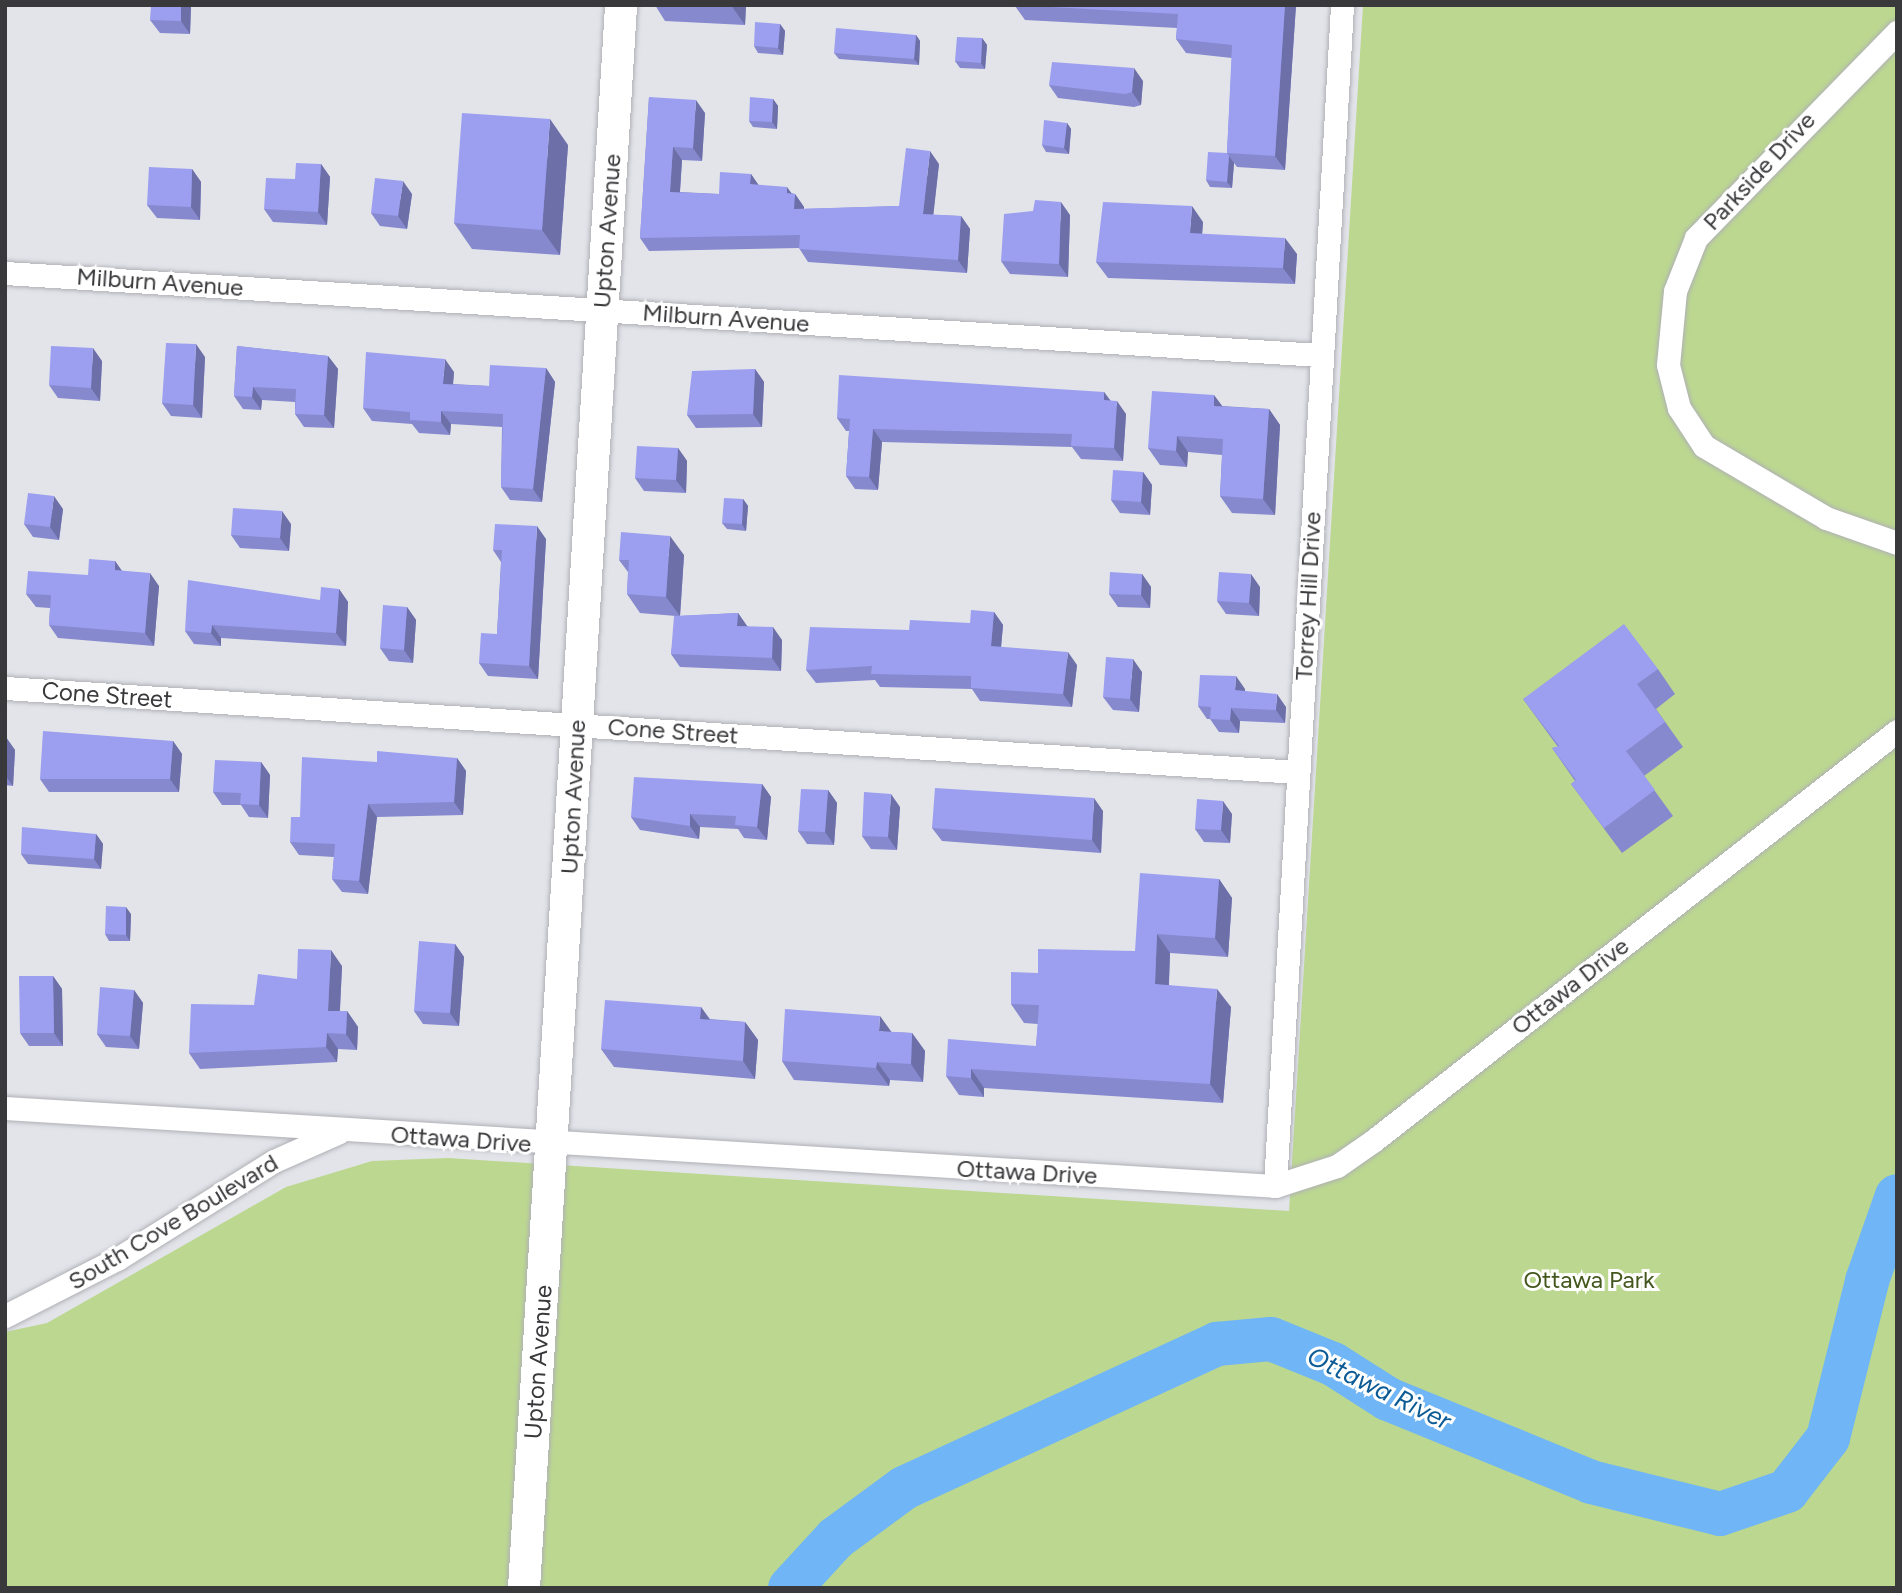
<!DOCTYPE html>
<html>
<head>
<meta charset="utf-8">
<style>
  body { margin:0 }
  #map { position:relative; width:1902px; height:1593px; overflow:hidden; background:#e3e4ea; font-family:Figtree,sans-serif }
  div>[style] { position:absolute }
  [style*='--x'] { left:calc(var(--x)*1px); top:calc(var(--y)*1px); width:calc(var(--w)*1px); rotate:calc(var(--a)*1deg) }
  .green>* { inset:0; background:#bcd890 }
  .river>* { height:44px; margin:-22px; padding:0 22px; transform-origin:22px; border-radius:22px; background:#70b5f5 }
  .roads { filter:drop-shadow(0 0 2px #afb0b5) drop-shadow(0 0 2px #afb0b5) }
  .street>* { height:23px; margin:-11.5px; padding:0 11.5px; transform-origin:11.5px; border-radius:11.5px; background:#fff }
  .secondary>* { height:32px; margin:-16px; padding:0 16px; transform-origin:16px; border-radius:16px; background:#fff }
  .wall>* { inset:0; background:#8689ce }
  .shaded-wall>* { inset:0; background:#6d6fa8 }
  .building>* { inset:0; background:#9c9ff0 }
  span { translate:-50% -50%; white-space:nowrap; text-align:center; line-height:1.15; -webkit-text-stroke:6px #fff; paint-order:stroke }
  .street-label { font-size:24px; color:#39393c }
  .park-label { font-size:24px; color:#44581d }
  .water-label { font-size:26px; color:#0c5b95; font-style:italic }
  .frame { position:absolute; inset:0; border:7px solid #39393c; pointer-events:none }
</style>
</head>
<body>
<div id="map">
  <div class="green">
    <div style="clip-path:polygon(1363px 5px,1897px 5px,1897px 1588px,5px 1588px,5px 1332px,47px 1323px,286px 1187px,372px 1161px,448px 1158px,1289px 1211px)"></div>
  </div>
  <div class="river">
    <div style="--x:790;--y:1588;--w:68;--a:-47.4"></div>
    <div style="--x:836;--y:1538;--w:84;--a:-36.3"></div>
    <div style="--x:904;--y:1488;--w:345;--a:-24.7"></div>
    <div style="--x:1217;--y:1344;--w:54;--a:-5.3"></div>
    <div style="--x:1271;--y:1339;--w:67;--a:22"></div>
    <div style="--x:1333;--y:1364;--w:65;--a:32.5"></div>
    <div style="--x:1388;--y:1399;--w:219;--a:22.2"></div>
    <div style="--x:1591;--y:1482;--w:133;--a:13.9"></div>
    <div style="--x:1720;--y:1514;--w:71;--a:-18.9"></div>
    <div style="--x:1787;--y:1491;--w:67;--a:-52.3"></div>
    <div style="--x:1828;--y:1438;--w:162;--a:-76"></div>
    <div style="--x:1867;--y:1281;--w:90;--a:-70.6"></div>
  </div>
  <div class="roads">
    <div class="street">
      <div style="--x:1897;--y:32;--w:288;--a:134.3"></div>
      <div style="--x:1696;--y:238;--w:57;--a:111.6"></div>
      <div style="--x:1675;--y:291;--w:74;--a:95.4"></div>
      <div style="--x:1668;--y:365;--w:44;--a:75.7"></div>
      <div style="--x:1679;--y:408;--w:45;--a:56.7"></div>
      <div style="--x:1704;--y:446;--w:142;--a:30.5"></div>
      <div style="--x:1826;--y:518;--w:75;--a:19.4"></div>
      <div style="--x:5;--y:273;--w:1319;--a:3.57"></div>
      <div style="--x:5;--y:688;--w:1296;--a:3.72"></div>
      <div style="--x:5;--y:1108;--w:1272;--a:3.51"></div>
      <div style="--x:1275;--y:1186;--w:65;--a:-17.9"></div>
      <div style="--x:1337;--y:1166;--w:44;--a:-34.8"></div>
      <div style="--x:1373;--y:1141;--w:665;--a:-38.04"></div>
      <div style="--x:1275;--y:1186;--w:1183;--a:-86.75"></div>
      <div style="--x:5;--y:1316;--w:126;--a:-27"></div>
      <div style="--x:117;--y:1259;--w:185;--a:-32"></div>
      <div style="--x:274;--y:1161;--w:71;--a:-24"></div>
    </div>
    <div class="secondary">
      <div style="--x:524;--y:1588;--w:1586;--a:-86.49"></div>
    </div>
  </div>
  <div class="wall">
    <div style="clip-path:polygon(191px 5px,190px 34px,160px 33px,150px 20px)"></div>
    <div style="clip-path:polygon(655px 5px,746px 5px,745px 25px,665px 21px)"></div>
    <div style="clip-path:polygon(1296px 5px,1285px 170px,1237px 167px,1234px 163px,1232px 188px,1210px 187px,1206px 180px,1227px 153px,1232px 58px,1186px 53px,1176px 39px,1177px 28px,1025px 20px,1015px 6px)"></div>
    <div style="clip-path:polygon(780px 24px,785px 31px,783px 55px,758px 53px,754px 46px)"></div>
    <div style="clip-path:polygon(916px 35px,920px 41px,919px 65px,839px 59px,834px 53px)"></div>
    <div style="clip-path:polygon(982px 38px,987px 45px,985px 69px,960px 68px,955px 61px)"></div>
    <div style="clip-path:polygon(1143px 81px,1141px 105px,1134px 107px,1058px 98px,1049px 85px)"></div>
    <div style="clip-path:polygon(649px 97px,705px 113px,702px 161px,682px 160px,680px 192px,719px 194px,751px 174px,758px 185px,795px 194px,804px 207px,804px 209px,899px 206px,939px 164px,933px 215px,961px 216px,970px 229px,967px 273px,808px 262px,799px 248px,649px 251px,640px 238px)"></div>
    <div style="clip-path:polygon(773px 99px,778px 106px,777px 129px,753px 127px,749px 121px)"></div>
    <div style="clip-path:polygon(1067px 123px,1071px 129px,1069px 154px,1046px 152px,1042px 145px)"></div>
    <div style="clip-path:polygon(568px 145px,560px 255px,472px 249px,454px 223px)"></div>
    <div style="clip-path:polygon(321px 164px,330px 177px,327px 225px,273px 222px,264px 209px,295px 179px)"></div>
    <div style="clip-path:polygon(192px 169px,201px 182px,200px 220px,157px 218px,147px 205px)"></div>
    <div style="clip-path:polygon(412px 194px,407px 229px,380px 226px,371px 213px)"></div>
    <div style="clip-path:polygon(1070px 215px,1068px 277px,1010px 274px,1001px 261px)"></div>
    <div style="clip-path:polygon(1203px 222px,1202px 234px,1297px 254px,1295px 284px,1108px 278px,1096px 262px)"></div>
    <div style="clip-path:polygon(237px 346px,328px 356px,338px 369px,334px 428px,304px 427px,295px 414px,295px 402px,262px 400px,261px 410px,243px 409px,234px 396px)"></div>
    <div style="clip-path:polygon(205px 357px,202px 418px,171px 416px,162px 403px)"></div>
    <div style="clip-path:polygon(102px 361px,100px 401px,58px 398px,49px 385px)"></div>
    <div style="clip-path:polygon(546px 368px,555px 382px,542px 502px,510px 500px,501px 487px,502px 427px,451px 424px,450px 435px,419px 433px,412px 424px,372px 421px,363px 408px,454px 372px,453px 384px,489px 386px)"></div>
    <div style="clip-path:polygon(755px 369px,764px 382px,762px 427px,696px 428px,687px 415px)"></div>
    <div style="clip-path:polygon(1104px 392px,1111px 401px,1126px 414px,1123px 461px,1081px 459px,1072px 447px,882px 442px,878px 490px,855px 489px,846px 476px,849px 431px,846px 431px,837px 418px)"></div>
    <div style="clip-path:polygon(1222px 406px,1269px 409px,1280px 425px,1275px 515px,1232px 513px,1220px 496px,1222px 455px,1188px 452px,1187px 467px,1160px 465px,1148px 448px)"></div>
    <div style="clip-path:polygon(678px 448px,687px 461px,686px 493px,644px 491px,635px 478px)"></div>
    <div style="clip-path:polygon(1143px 472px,1152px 485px,1150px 515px,1120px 513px,1111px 500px)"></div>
    <div style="clip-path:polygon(743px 499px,748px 506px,746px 531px,727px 529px,722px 523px)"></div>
    <div style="clip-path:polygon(63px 509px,59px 540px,33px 537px,24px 524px)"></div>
    <div style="clip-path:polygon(291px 524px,289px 551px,240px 548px,231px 535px)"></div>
    <div style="clip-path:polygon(546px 539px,538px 679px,488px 676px,479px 663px,497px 634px,501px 562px,493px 550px)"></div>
    <div style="clip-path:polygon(684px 555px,680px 616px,738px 613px,747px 626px,782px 640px,781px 671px,680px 667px,671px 654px,676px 616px,640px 613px,627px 594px,628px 572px,619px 560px)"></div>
    <div style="clip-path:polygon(115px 561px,122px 571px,159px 586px,154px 646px,58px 638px,49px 625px,50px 608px,36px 607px,26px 594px,88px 575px)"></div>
    <div style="clip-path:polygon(1142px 574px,1151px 587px,1150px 608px,1118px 607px,1109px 594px)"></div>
    <div style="clip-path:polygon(1260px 587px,1259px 616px,1226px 614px,1217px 601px)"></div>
    <div style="clip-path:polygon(339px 589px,348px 602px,346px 646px,221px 638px,221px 646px,194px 644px,185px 631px,320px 600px)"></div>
    <div style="clip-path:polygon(407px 607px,416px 620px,413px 663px,389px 661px,380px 648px)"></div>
    <div style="clip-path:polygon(994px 612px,1003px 625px,1001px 647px,1077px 665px,1072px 707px,980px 701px,972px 689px,880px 687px,875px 680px,816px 683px,806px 670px,909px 630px,970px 623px)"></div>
    <div style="clip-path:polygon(1658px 669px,1675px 694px,1656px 709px,1683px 747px,1644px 776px,1673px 816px,1622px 853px,1571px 784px,1575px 781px,1552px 748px,1558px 747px,1523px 699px)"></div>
    <div style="clip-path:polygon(1142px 672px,1139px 712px,1113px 710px,1103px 697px)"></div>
    <div style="clip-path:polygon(1245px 689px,1245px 691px,1286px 707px,1285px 723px,1240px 721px,1239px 733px,1219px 732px,1210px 719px,1207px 719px,1198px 706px)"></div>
    <div style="clip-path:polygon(5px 737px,15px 750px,13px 786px,5px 785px)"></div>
    <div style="clip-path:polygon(173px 741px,182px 754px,179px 792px,49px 792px,40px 779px)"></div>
    <div style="clip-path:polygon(457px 758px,466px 771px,463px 815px,377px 817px,368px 894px,342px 892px,332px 879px,334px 857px,299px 855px,290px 842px,300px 817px,377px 762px)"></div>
    <div style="clip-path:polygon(261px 762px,270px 775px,268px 818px,249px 817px,241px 805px,222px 805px,213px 792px)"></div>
    <div style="clip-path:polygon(762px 784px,771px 797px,767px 840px,744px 838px,738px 829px,700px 827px,699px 839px,640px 830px,631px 817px)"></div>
    <div style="clip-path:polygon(828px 790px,837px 803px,834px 845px,807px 844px,798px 831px)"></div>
    <div style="clip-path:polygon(900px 807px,897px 850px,871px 849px,862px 836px)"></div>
    <div style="clip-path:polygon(1103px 811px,1101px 853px,942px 841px,932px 828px)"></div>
    <div style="clip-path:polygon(1232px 814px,1230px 843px,1204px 842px,1195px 829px)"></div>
    <div style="clip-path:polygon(96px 834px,103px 844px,101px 869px,28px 864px,21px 854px)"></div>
    <div style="clip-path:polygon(1219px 879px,1232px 898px,1228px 957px,1170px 953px,1169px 985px,1231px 1007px,1223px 1103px,984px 1088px,984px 1097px,959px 1095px,946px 1076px,1036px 1046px,1038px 1024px,1024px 1023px,1011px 1004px,1038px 973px,1135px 951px)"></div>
    <div style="clip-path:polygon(131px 914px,130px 941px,109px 941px,105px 934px)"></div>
    <div style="clip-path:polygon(455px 944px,464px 957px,459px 1026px,423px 1024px,414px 1011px)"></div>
    <div style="clip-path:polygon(342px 966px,340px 1011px,347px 1011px,358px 1027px,357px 1050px,338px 1049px,337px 1062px,200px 1069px,189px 1053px,254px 1005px,297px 979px)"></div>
    <div style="clip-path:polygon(53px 976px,62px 989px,63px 1046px,29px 1046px,20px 1033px)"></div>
    <div style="clip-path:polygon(134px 990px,143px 1003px,139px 1049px,106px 1047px,97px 1034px)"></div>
    <div style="clip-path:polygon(701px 1007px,710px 1019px,745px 1022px,758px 1040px,755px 1079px,614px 1067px,601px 1049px)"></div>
    <div style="clip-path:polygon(891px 1032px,912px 1033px,925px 1051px,923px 1082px,890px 1080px,889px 1086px,794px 1080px,782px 1061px)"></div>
  </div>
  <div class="shaded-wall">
    <div style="clip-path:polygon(181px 5px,191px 5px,190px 34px,181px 21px)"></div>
    <div style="clip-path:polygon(731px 5px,746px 5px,745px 25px)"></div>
    <div style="clip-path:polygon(1285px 5px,1296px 5px,1285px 170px,1275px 156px)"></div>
    <div style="clip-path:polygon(780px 24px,785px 31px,783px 55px,778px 48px)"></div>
    <div style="clip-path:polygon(916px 35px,920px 41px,919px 65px,914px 59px)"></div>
    <div style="clip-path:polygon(982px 38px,987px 45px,985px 69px,981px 63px)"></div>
    <div style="clip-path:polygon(1134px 68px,1143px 81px,1141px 105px,1132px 92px)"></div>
    <div style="clip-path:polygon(773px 99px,778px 106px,777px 129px,772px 122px)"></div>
    <div style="clip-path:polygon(696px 100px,705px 113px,702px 161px,693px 148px)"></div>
    <div style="clip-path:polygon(550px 119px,568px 145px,560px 255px,542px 230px)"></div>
    <div style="clip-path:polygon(1067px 123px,1071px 129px,1069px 154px,1064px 148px)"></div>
    <div style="clip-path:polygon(673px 147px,682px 160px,679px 205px,670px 192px)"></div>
    <div style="clip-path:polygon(930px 151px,939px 164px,932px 227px,923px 214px)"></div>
    <div style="clip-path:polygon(1229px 156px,1234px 163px,1232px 188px,1227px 182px)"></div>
    <div style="clip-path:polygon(321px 164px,330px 177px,327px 225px,318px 212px)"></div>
    <div style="clip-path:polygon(192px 169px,201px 182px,200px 220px,191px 207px)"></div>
    <div style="clip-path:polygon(751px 174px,760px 187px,750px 184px)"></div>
    <div style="clip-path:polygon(403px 181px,412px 194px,407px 229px,398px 216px)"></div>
    <div style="clip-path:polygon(787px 187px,795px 198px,795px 194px,804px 207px,804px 222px,794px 209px,787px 193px)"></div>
    <div style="clip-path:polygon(1061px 202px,1070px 215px,1068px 277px,1059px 264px)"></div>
    <div style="clip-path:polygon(1192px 206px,1203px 222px,1201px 249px,1190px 233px)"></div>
    <div style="clip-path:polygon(961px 216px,970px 229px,967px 273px,958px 260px)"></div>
    <div style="clip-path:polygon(1285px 238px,1297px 254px,1295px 284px,1283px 268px)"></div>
    <div style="clip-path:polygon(196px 344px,205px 357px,202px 418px,193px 405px)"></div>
    <div style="clip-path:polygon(93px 348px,102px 361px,100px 401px,91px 388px)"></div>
    <div style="clip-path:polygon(328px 356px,338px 369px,334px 428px,324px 415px)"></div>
    <div style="clip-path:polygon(445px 359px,454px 372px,452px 397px,443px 384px)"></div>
    <div style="clip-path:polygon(546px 368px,555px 382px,542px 502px,533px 489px)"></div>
    <div style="clip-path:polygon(755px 369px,764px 382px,762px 427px,753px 414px)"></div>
    <div style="clip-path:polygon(253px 387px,262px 400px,261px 410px,252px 397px)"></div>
    <div style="clip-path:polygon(1104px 392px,1113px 405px,1104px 400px)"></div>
    <div style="clip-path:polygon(1214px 395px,1226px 411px,1214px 406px)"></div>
    <div style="clip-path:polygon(1117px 401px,1126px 414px,1123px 461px,1114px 448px)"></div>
    <div style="clip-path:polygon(1269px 409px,1280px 425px,1275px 515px,1263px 499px)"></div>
    <div style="clip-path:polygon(441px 411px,451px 424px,450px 435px,441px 422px)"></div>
    <div style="clip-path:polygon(873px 429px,882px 442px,878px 490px,869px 477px)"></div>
    <div style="clip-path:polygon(1177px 436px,1188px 452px,1187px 467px,1176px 451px)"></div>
    <div style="clip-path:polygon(678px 448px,687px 461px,686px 493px,676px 480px)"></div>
    <div style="clip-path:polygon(1143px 472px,1152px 485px,1150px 515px,1141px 502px)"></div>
    <div style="clip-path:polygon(54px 496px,63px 509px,59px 540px,50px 527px)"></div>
    <div style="clip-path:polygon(743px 499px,748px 506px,746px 531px,742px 524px)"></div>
    <div style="clip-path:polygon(282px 511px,291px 524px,289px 551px,280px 538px)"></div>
    <div style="clip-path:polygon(537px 526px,546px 539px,538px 679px,529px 666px)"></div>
    <div style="clip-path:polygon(670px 536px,684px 555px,680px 616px,666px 597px)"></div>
    <div style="clip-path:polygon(115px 561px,124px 574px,115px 570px)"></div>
    <div style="clip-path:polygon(150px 573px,159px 586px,154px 646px,145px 633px)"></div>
    <div style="clip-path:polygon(1142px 574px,1151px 587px,1150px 608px,1141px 595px)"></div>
    <div style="clip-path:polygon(1251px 574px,1260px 587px,1259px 616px,1249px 603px)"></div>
    <div style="clip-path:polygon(339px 589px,348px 602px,346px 646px,336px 633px)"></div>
    <div style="clip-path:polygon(407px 607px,416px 620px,413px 663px,404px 650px)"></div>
    <div style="clip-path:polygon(994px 612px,1003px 625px,1000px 659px,991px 646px)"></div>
    <div style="clip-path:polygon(738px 613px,747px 626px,746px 639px,737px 626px)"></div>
    <div style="clip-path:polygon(212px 625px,221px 638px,221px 646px,211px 633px)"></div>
    <div style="clip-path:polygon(773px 627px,782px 640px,781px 671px,772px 658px)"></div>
    <div style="clip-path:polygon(1068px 652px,1077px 665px,1072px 707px,1063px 694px)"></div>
    <div style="clip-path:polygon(1133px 659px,1142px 672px,1139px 712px,1130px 699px)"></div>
    <div style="clip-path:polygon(1236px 676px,1245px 689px,1245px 703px,1235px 690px)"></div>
    <div style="clip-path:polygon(1277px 694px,1286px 707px,1285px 723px,1276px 710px)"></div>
    <div style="clip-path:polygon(1231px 708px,1240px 721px,1239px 733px,1230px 720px)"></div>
    <div style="clip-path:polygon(6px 737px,15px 750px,13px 786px,5px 775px)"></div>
    <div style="clip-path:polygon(173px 741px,182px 754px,179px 792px,170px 779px)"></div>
    <div style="clip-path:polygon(457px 758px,466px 771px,463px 815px,454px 802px)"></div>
    <div style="clip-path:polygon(261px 762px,270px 775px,268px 818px,259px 805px)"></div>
    <div style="clip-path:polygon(762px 784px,771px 797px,767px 840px,757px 827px)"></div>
    <div style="clip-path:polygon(828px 790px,837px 803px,834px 845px,825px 832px)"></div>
    <div style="clip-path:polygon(891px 794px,900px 807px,897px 850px,888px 837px)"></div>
    <div style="clip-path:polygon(1094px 798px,1103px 811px,1101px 853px,1092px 840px)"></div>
    <div style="clip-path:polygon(1223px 801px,1232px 814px,1230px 843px,1221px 830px)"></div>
    <div style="clip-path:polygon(368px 804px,377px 817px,368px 894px,359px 881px)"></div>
    <div style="clip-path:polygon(690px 814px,700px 827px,699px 839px,690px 826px)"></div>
    <div style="clip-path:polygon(96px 834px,103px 844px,101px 869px,94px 859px)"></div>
    <div style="clip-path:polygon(1219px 879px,1232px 898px,1228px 957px,1215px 938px)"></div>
    <div style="clip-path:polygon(126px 907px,131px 914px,130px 941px,126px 935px)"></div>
    <div style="clip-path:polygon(1157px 934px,1170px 953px,1168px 1002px,1155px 984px)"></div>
    <div style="clip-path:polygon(455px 944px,464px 957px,459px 1026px,450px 1013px)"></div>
    <div style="clip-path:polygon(331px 950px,342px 966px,339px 1026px,328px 1011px)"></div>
    <div style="clip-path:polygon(53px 976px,62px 989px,63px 1046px,54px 1033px)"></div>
    <div style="clip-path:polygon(1217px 989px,1231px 1007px,1223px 1103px,1210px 1084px)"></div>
    <div style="clip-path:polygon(134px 990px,143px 1003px,139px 1049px,130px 1036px)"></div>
    <div style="clip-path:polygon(701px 1007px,713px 1025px,700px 1019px)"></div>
    <div style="clip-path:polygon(347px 1011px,358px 1027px,357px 1050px,346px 1034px)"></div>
    <div style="clip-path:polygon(880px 1016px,893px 1034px,879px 1031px)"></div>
    <div style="clip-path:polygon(745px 1022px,758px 1040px,755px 1079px,743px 1061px)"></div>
    <div style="clip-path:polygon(327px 1033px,338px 1049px,337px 1062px,326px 1047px)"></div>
    <div style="clip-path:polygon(912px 1033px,925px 1051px,923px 1082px,911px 1064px)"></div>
    <div style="clip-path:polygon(877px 1062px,890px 1080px,889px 1086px,876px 1068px)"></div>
    <div style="clip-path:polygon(971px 1069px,984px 1088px,984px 1097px,971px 1078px)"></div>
  </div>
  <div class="building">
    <div style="clip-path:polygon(151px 5px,181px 5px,181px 21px,150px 20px)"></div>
    <div style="clip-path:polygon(1015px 5px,1285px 5px,1275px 156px,1227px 153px,1232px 45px,1176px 39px,1178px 14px)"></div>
    <div style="clip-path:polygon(755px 22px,780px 24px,778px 48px,754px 46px)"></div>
    <div style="clip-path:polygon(836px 28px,916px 35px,914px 59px,834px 53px)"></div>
    <div style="clip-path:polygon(957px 37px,982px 38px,981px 63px,955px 61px)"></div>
    <div style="clip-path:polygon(1052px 62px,1134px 68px,1132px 92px,1125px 94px,1049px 85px)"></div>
    <div style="clip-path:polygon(649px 97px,696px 100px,693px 148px,673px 147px,670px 192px,719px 194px,720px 172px,751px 174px,750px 184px,787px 187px,787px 193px,795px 194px,794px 209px,899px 206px,906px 148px,930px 151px,923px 214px,961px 216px,958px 260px,799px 249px,800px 235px,640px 238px)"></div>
    <div style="clip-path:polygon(750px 97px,773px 99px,772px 122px,749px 121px)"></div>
    <div style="clip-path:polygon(462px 113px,550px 119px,542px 230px,454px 223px)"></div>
    <div style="clip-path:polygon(1044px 120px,1067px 123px,1064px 148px,1042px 145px)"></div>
    <div style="clip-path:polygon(1208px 152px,1227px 153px,1229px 156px,1227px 182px,1206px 180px)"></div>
    <div style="clip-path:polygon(296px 163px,321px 164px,318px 212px,264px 209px,266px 178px,295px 179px)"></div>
    <div style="clip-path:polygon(149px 167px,192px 169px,191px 207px,147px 205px)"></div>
    <div style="clip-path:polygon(375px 178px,403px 181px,398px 216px,371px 213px)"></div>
    <div style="clip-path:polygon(1035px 200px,1061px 202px,1059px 264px,1001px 261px,1004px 214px,1033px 211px)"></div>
    <div style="clip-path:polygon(1103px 202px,1192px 206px,1190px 233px,1285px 238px,1283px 268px,1096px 262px)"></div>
    <div style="clip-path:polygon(166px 343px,196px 344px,193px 405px,162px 403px)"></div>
    <div style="clip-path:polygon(51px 346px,93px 348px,91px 388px,49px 385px)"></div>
    <div style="clip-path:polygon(237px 346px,328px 356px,324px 415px,295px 414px,296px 389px,253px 387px,252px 397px,234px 396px)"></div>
    <div style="clip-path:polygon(366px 352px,445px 359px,443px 384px,489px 386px,490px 365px,546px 368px,533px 489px,501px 487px,503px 414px,441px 411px,441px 422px,410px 420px,410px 412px,363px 408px)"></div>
    <div style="clip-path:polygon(755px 369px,753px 414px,687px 415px,692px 371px)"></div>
    <div style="clip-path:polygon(839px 375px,1104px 392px,1104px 400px,1117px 401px,1114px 448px,1071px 446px,1072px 434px,873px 429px,869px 477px,846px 476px,850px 419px,837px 418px)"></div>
    <div style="clip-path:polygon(1152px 391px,1214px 395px,1214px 406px,1269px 409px,1263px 499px,1220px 496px,1223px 439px,1177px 436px,1176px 451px,1148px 448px)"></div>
    <div style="clip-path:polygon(637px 446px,678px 448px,676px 480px,635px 478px)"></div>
    <div style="clip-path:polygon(1113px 470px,1143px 472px,1141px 502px,1111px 500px)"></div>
    <div style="clip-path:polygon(28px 493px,54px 496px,50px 527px,24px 524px)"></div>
    <div style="clip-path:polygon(724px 498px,743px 499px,742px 524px,722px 523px)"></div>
    <div style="clip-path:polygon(233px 508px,282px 511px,280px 538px,231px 535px)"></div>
    <div style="clip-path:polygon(495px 524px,537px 526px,529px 666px,479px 663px,481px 633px,497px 634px,502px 550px,493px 550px)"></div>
    <div style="clip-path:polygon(621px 532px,670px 536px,666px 597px,627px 594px,629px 560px,619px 560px)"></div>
    <div style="clip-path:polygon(89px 559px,115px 561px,115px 570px,150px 573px,145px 633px,49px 625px,51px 595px,26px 594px,28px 571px,88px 575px)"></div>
    <div style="clip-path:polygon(1110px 572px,1142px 574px,1141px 595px,1109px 594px)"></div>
    <div style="clip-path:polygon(1219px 572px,1251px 574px,1249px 603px,1217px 601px)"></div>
    <div style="clip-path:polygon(188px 580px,320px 600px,321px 587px,339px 589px,336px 633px,212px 625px,211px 633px,185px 631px)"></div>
    <div style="clip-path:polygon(383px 605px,407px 607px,404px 650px,380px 648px)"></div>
    <div style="clip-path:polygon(971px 610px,994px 612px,991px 646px,1068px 652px,1063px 694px,971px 688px,971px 676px,871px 674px,872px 666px,806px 670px,810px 627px,909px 630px,910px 620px,970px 623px)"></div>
    <div style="clip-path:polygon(738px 613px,737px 626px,773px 627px,772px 658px,671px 654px,674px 616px)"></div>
    <div style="clip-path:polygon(1624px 624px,1658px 669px,1637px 684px,1665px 722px,1626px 751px,1655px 790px,1604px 828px,1571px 784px,1576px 780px,1552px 748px,1559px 746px,1523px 699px)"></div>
    <div style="clip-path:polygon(1106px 657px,1133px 659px,1130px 699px,1103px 697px)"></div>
    <div style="clip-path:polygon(1200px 675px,1236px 676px,1235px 690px,1277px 694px,1276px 710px,1231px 708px,1230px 720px,1210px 719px,1211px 707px,1198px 706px)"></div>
    <div style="clip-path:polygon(43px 731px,173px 741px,170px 779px,40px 779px)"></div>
    <div style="clip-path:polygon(377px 751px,457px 758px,454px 802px,368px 804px,359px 881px,332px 879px,335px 844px,290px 842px,291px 817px,300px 817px,302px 757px,377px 762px)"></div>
    <div style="clip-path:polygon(215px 760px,261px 762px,259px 805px,240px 804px,241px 793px,213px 792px)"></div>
    <div style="clip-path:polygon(634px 777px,762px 784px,757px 827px,735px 825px,736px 816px,690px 814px,690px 826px,631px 817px)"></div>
    <div style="clip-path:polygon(935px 788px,1094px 798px,1092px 840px,932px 828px)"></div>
    <div style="clip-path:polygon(801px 789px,828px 790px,825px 832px,798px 831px)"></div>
    <div style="clip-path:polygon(864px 792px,891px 794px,888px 837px,862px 836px)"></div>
    <div style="clip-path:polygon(1197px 799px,1223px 801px,1221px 830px,1195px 829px)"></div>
    <div style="clip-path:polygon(22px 827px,96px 834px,94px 859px,21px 854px)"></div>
    <div style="clip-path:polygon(1140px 873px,1219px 879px,1215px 938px,1157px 934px,1155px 984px,1217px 989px,1210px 1084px,971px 1069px,971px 1078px,946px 1076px,948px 1039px,1036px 1046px,1039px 1005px,1011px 1004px,1011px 972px,1038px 973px,1038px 949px,1135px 951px)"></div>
    <div style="clip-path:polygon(106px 906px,126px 907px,126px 935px,105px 934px)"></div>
    <div style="clip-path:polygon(419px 941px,455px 944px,450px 1013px,414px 1011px)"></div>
    <div style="clip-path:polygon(298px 949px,331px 950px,328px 1011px,347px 1011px,346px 1034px,327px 1033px,326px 1047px,189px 1053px,191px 1004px,254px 1005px,258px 974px,297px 979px)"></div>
    <div style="clip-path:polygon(19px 976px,53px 976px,54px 1033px,20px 1033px)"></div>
    <div style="clip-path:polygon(100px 987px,134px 990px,130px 1036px,97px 1034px)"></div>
    <div style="clip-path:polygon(605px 1000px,701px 1007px,700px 1019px,745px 1022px,743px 1061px,601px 1049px)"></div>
    <div style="clip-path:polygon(785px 1009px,880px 1016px,879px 1031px,912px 1033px,911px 1064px,877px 1062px,876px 1068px,782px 1061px)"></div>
  </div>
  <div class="street-label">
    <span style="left:1759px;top:171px;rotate:-47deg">Parkside Drive</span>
    <span style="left:607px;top:231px;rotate:-86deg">Upton Avenue</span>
    <span style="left:160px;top:282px;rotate:4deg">Milburn Avenue</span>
    <span style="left:726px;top:318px;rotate:4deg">Milburn Avenue</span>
    <span style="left:1308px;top:596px;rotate:-87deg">Torrey Hill Drive</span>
    <span style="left:107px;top:695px;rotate:4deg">Cone Street</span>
    <span style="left:673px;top:731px;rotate:4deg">Cone Street</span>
    <span style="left:573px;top:797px;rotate:-87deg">Upton Avenue</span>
    <span style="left:1570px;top:986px;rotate:-38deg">Ottawa Drive</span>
    <span style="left:461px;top:1139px;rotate:4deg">Ottawa Drive</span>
    <span style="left:1027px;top:1172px;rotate:3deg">Ottawa Drive</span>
    <span style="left:173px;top:1222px;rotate:-31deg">South Cove Boulevard</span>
    <span style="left:538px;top:1362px;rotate:-86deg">Upton Avenue</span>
  </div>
  <div class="park-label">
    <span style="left:1589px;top:1280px">Ottawa Park</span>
  </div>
  <div class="water-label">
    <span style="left:1379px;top:1389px;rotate:26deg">Ottawa River</span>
  </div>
  <div class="frame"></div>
</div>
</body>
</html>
